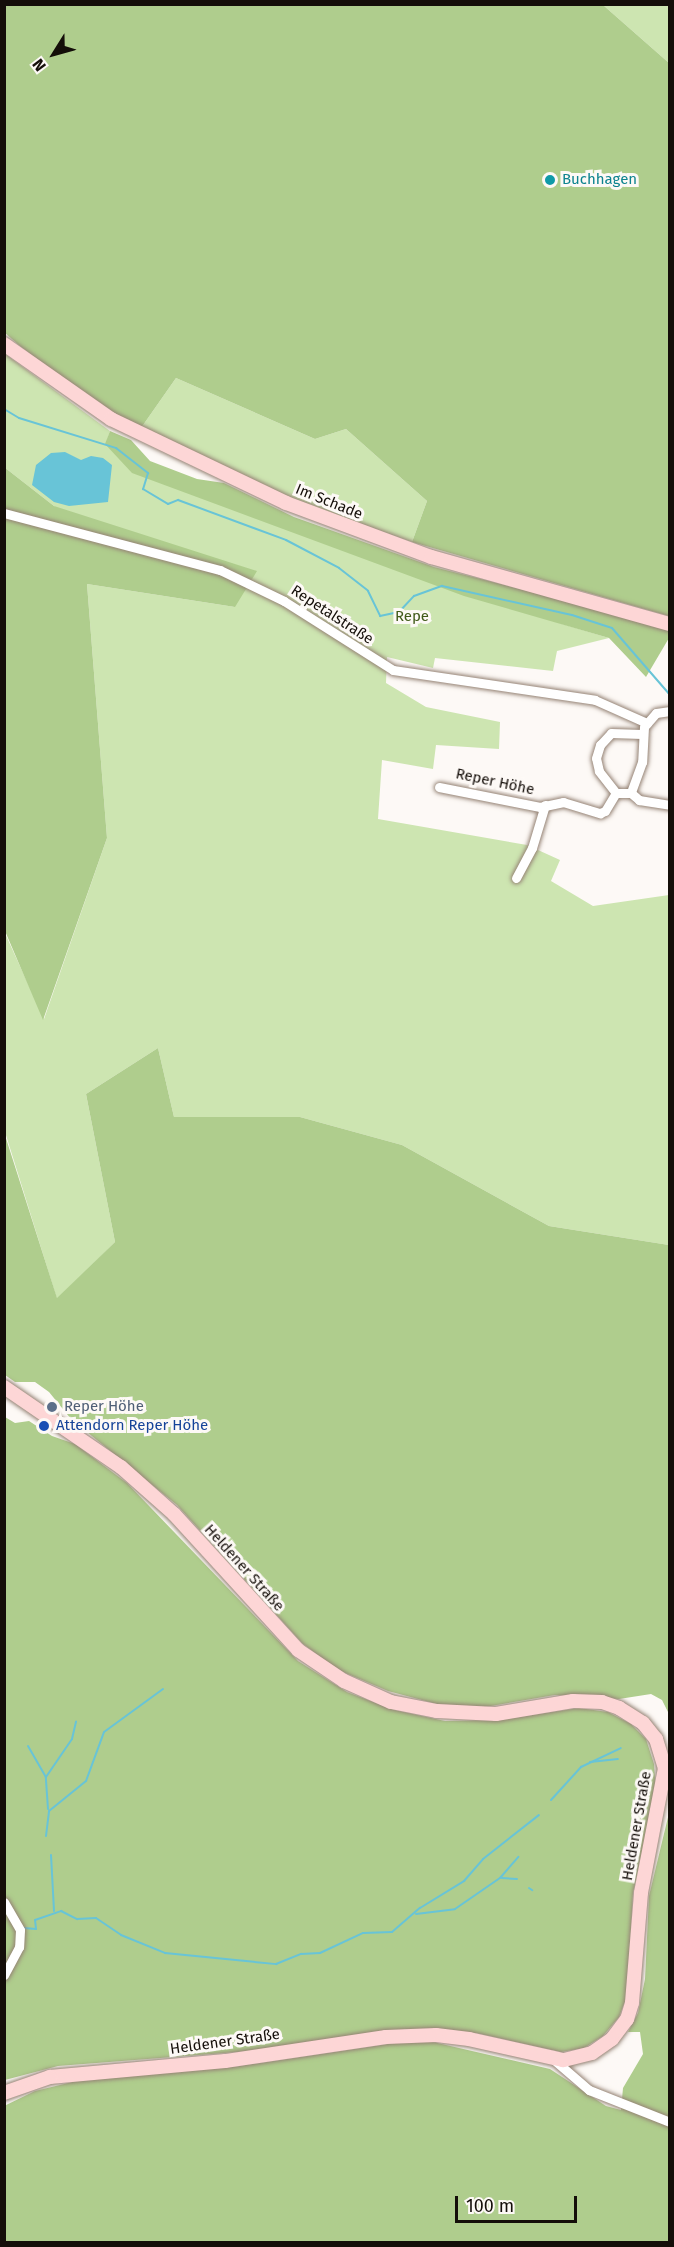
<!DOCTYPE html>
<html>
<head>
<meta charset="utf-8">
<style>
  body { margin:0 }
  #map { position:relative; width:674px; height:2247px; overflow:hidden; background:#fdf9f6; font-family:"Fira Sans",sans-serif }
  div>[style] { position:absolute }
  [style*='--x'] { left:calc(var(--x)*1px); top:calc(var(--y)*1px); width:calc(var(--w)*1px); rotate:calc(var(--a)*1deg) }
  .green>* { inset:0; background:#cde5b1 }
  .forest>* { inset:0; background:#afcd8d }
  .water>* { inset:0; background:#68c4d7 }
  .stream>* { height:2px; margin:-1px; padding:0 1px; transform-origin:1px; border-radius:1px; background:#68c4d7 }
  .roads { filter:drop-shadow(0 0 2px #958375) drop-shadow(0 0 2px #958375) }
  .street>* { height:9px; margin:-4.5px; padding:0 4.5px; transform-origin:4.5px; border-radius:4.5px; background:#fff }
  .secondary>* { height:14px; margin:-7px; padding:0 7px; transform-origin:7px; border-radius:7px; background:#fdd6d6 }
  .dots>* { width:16px; height:16px; translate:-50% -50%; box-sizing:border-box; border:3px solid #fdf9f6; border-radius:50% }
  span { translate:-50% -50%; white-space:nowrap; text-align:center; line-height:1.15; -webkit-text-stroke:6px #fdf9f6; paint-order:stroke }
  .culture-label { font-size:15px; color:#0d838f }
  .left { translate:0 -50%; text-align:left }
  .street-label { font-size:15px; color:#140e09 }
  .park-label { font-size:15px; color:#405a18 }
  .service-label { font-size:15px; color:#4e5e75 }
  .transit-label { font-size:15px; color:#164399 }
  .frame { position:absolute; inset:0; border:6px solid #140e09; pointer-events:none }
  .north { position:absolute; left:24px; top:24px; width:60px; height:60px; -webkit-text-stroke:4px #fdf9f6; paint-order:stroke; rotate:233deg; font-size:16px; font-weight:700; line-height:24px; text-align:center; color:#140e09 }
  .north::after { content:''; display:block; margin:auto; width:21px; height:27px; background:#140e09; clip-path:polygon(50% 0,100% 100%,50% 72%,0 100%) }
  .scale { position:absolute; left:455px; top:2196px; width:122px; height:27px; box-sizing:border-box; border:3px solid #140e09; border-top:0; padding-left:8px; font-size:18px; line-height:21px; white-space:nowrap; color:#140e09; -webkit-text-stroke:4px #fdf9f6; paint-order:stroke }
</style>
</head>
<body>
<div id="map">
  <div class="green">
    <div style="clip-path:polygon(603px 5px,669px 5px,669px 63px)"></div>
    <div style="clip-path:polygon(5px 354px,110px 431px,107px 440px,136px 461px,562px 624px,609px 638px,557px 651px,553px 671px,435px 658px,433px 668px,387px 657px,386px 683px,426px 707px,500px 722px,499px 749px,436px 745px,433px 769px,382px 760px,378px 819px,527px 845px,560px 860px,551px 881px,593px 906px,669px 895px,669px 1245px,549px 1226px,402px 1145px,300px 1117px,174px 1117px,158px 1048px,86px 1094px,115px 1242px,57px 1299px,5px 1132px,4px 931px,44px 1019px,107px 838px,87px 584px,235px 607px,77px 524px,4px 467px)"></div>
    <div style="clip-path:polygon(176px 378px,315px 439px,346px 429px,427px 501px,412px 542px,272px 492px,141px 428px)"></div>
  </div>
  <div class="forest">
    <div style="clip-path:polygon(4px 5px,603px 5px,669px 63px,669px 616px,412px 542px,427px 501px,346px 429px,315px 439px,176px 378px,141px 428px,89px 399px,20px 346px,4px 332px)"></div>
    <div style="clip-path:polygon(110px 431px,131px 440px,150px 461px,197px 479px,224px 483px,294px 517px,434px 567px,636px 619px,669px 629px,669px 638px,646px 677px,609px 638px,464px 596px,132px 473px,105px 444px)"></div>
    <div style="clip-path:polygon(4px 467px,54px 506px,257px 571px,235px 607px,87px 584px,107px 838px,43px 1020px,5px 931px)"></div>
    <div style="clip-path:polygon(158px 1048px,174px 1117px,300px 1117px,402px 1145px,549px 1226px,669px 1245px,669px 1714px,662px 1700px,651px 1694px,619px 1699px,555px 1695px,485px 1707px,437px 1704px,388px 1691px,336px 1669px,302px 1643px,177px 1505px,71px 1419px,49px 1392px,35px 1382px,15px 1382px,5px 1375px,4px 1132px,57px 1298px,115px 1242px,86px 1094px)"></div>
    <div style="clip-path:polygon(5px 1417px,15px 1423px,29px 1421px,52px 1436px,75px 1444px,127px 1483px,298px 1661px,347px 1692px,394px 1710px,445px 1721px,499px 1720px,579px 1708px,608px 1712px,631px 1724px,646px 1739px,654px 1764px,656px 1790px,633px 1893px,627px 1996px,619px 2017px,603px 2036px,584px 2048px,561px 2052px,476px 2033px,406px 2029px,262px 2050px,58px 2066px,5px 2080px)"></div>
    <div style="clip-path:polygon(669px 1813px,669px 2242px,5px 2242px,4px 2106px,35px 2091px,89px 2078px,233px 2067px,402px 2042px,433px 2042px,550px 2069px,606px 2106px,621px 2110px,623px 2088px,643px 2054px,640px 2032px,628px 2032px,638px 2013px,645px 1979px,649px 1896px)"></div>
  </div>
  <div class="water">
    <div style="clip-path:polygon(65px 452px,81px 460px,91px 456px,103px 458px,112px 465px,108px 502px,69px 506px,54px 502px,32px 485px,36px 465px,51px 453px)"></div>
  </div>
  <div class="stream">
    <div style="--x:4;--y:409;--w:17;--a:31"></div>
    <div style="--x:19;--y:418;--w:102;--a:17.2"></div>
    <div style="--x:116;--y:448;--w:41;--a:38"></div>
    <div style="--x:148;--y:473;--w:17;--a:107"></div>
    <div style="--x:143;--y:489;--w:29;--a:31"></div>
    <div style="--x:168;--y:504;--w:11;--a:-22"></div>
    <div style="--x:178;--y:500;--w:115;--a:20.3"></div>
    <div style="--x:286;--y:540;--w:60;--a:27.8"></div>
    <div style="--x:339;--y:568;--w:37;--a:38"></div>
    <div style="--x:368;--y:591;--w:28;--a:64"></div>
    <div style="--x:380;--y:616;--w:19;--a:-12"></div>
    <div style="--x:399;--y:612;--w:22;--a:-47"></div>
    <div style="--x:414;--y:596;--w:30;--a:-20"></div>
    <div style="--x:442;--y:586;--w:133;--a:12.6"></div>
    <div style="--x:572;--y:615;--w:42;--a:18"></div>
    <div style="--x:612;--y:628;--w:89;--a:49.1"></div>
    <div style="--x:28;--y:1746;--w:36;--a:60"></div>
    <div style="--x:590;--y:1762;--w:28;--a:-6"></div>
    <div style="--x:551;--y:1800;--w:45;--a:-47.7"></div>
    <div style="--x:581;--y:1767;--w:44;--a:-25.4"></div>
    <div style="--x:48;--y:1809;--w:32;--a:-94"></div>
    <div style="--x:46;--y:1777;--w:46;--a:-55.6"></div>
    <div style="--x:72;--y:1739;--w:18;--a:-77"></div>
    <div style="--x:46;--y:1836;--w:25;--a:-83"></div>
    <div style="--x:49;--y:1811;--w:48;--a:-39"></div>
    <div style="--x:86;--y:1781;--w:52;--a:-69.8"></div>
    <div style="--x:104;--y:1732;--w:73;--a:-36.1"></div>
    <div style="--x:51;--y:1855;--w:56;--a:86.9"></div>
    <div style="--x:502;--y:1878;--w:15;--a:4"></div>
    <div style="--x:529;--y:1888;--w:4;--a:34"></div>
    <div style="--x:416;--y:1914;--w:39;--a:-7"></div>
    <div style="--x:455;--y:1909;--w:55;--a:-34.6"></div>
    <div style="--x:500;--y:1878;--w:28;--a:-49"></div>
    <div style="--x:24;--y:1928;--w:12;--a:5"></div>
    <div style="--x:36;--y:1929;--w:9;--a:-96"></div>
    <div style="--x:35;--y:1920;--w:28;--a:-19"></div>
    <div style="--x:61;--y:1911;--w:18;--a:27"></div>
    <div style="--x:77;--y:1919;--w:19;--a:-3"></div>
    <div style="--x:96;--y:1918;--w:30;--a:34"></div>
    <div style="--x:121;--y:1935;--w:48;--a:22.2"></div>
    <div style="--x:165;--y:1953;--w:112;--a:5.7"></div>
    <div style="--x:276;--y:1964;--w:27;--a:-22"></div>
    <div style="--x:301;--y:1954;--w:19;--a:-3"></div>
    <div style="--x:320;--y:1953;--w:47;--a:-24.9"></div>
    <div style="--x:363;--y:1933;--w:29;--a:-2"></div>
    <div style="--x:392;--y:1932;--w:37;--a:-41"></div>
    <div style="--x:420;--y:1908;--w:52;--a:-31.5"></div>
    <div style="--x:464;--y:1881;--w:29;--a:-49"></div>
    <div style="--x:483;--y:1859;--w:71;--a:-38.2"></div>
  </div>
  <div class="roads">
    <div class="street">
      <div style="--x:4;--y:513;--w:223;--a:14.8"></div>
      <div style="--x:220;--y:570;--w:71;--a:25.8"></div>
      <div style="--x:284;--y:601;--w:129;--a:32.3"></div>
      <div style="--x:393;--y:670;--w:204;--a:8.4"></div>
      <div style="--x:595;--y:700;--w:57;--a:23.9"></div>
      <div style="--x:670;--y:711;--w:14;--a:172"></div>
      <div style="--x:656;--y:713;--w:18;--a:131"></div>
      <div style="--x:644;--y:727;--w:35;--a:93"></div>
      <div style="--x:642;--y:762;--w:33;--a:110"></div>
      <div style="--x:631;--y:793;--w:11;--a:41"></div>
      <div style="--x:639;--y:800;--w:31;--a:9"></div>
      <div style="--x:439;--y:787;--w:103;--a:11.2"></div>
      <div style="--x:540;--y:807;--w:24;--a:-12"></div>
      <div style="--x:563;--y:802;--w:39;--a:17"></div>
      <div style="--x:600;--y:813;--w:5;--a:-22"></div>
      <div style="--x:605;--y:811;--w:21;--a:-59"></div>
      <div style="--x:631;--y:793;--w:15;--a:180"></div>
      <div style="--x:616;--y:793;--w:28;--a:-128"></div>
      <div style="--x:599;--y:771;--w:13;--a:-103"></div>
      <div style="--x:596;--y:758;--w:14;--a:-73"></div>
      <div style="--x:600;--y:745;--w:16;--a:-47"></div>
      <div style="--x:611;--y:733;--w:31;--a:2"></div>
      <div style="--x:516;--y:878;--w:34;--a:-62"></div>
      <div style="--x:532;--y:848;--w:45;--a:-73.2"></div>
      <div style="--x:4;--y:1902;--w:32;--a:60"></div>
      <div style="--x:20;--y:1930;--w:17;--a:93"></div>
      <div style="--x:19;--y:1947;--w:32;--a:118"></div>
      <div style="--x:553;--y:2059;--w:48;--a:40.7"></div>
      <div style="--x:589;--y:2090;--w:87;--a:21.6"></div>
    </div>
    <div class="secondary">
      <div style="--x:4;--y:344;--w:131;--a:35"></div>
      <div style="--x:111;--y:419;--w:194;--a:25.6"></div>
      <div style="--x:286;--y:503;--w:155;--a:20.4"></div>
      <div style="--x:431;--y:557;--w:248;--a:15.7"></div>
      <div style="--x:4;--y:1387;--w:142;--a:34.4"></div>
      <div style="--x:121;--y:1467;--w:71;--a:41.6"></div>
      <div style="--x:174;--y:1514;--w:184;--a:47.6"></div>
      <div style="--x:298;--y:1650;--w:55;--a:34"></div>
      <div style="--x:344;--y:1681;--w:51;--a:24.1"></div>
      <div style="--x:391;--y:1702;--w:47;--a:11.1"></div>
      <div style="--x:437;--y:1711;--w:59;--a:2.9"></div>
      <div style="--x:496;--y:1714;--w:78;--a:-9.6"></div>
      <div style="--x:573;--y:1701;--w:29;--a:2"></div>
      <div style="--x:602;--y:1702;--w:18;--a:19"></div>
      <div style="--x:619;--y:1708;--w:28;--a:32"></div>
      <div style="--x:643;--y:1723;--w:21;--a:51"></div>
      <div style="--x:656;--y:1739;--w:30;--a:73"></div>
      <div style="--x:665;--y:1768;--w:127;--a:100.9"></div>
      <div style="--x:641;--y:1893;--w:110;--a:94.7"></div>
      <div style="--x:632;--y:2003;--w:17;--a:107"></div>
      <div style="--x:627;--y:2019;--w:25;--a:127"></div>
      <div style="--x:612;--y:2039;--w:24;--a:145"></div>
      <div style="--x:592;--y:2053;--w:30;--a:166"></div>
      <div style="--x:563;--y:2060;--w:96;--a:-167.4"></div>
      <div style="--x:469;--y:2039;--w:33;--a:-173"></div>
      <div style="--x:436;--y:2035;--w:50;--a:177.7"></div>
      <div style="--x:386;--y:2037;--w:163;--a:171.5"></div>
      <div style="--x:225;--y:2061;--w:176;--a:174.8"></div>
      <div style="--x:50;--y:2077;--w:49;--a:160.8"></div>
    </div>
  </div>
  <div class="dots">
    <div style="left:550px;top:180px;background:#0f9aa8"></div>
    <div style="left:52px;top:1407px;background:#5c6f8a"></div>
    <div style="left:44px;top:1426px;background:#1a4fb4"></div>
  </div>
  <div class="culture-label">
    <span class="left" style="left:562px;top:180px">Buchhagen</span>
  </div>
  <div class="street-label">
    <span style="left:329px;top:502px;rotate:22deg">Im Schade</span>
    <span style="left:332px;top:615px;rotate:33deg">Repetalstraße</span>
    <span style="left:495px;top:782px;rotate:12deg">Reper Höhe</span>
    <span style="left:244px;top:1568px;rotate:48deg">Heldener Straße</span>
    <span style="left:637px;top:1826px;rotate:-80deg">Heldener Straße</span>
    <span style="left:225px;top:2042px;rotate:-8deg">Heldener Straße</span>
  </div>
  <div class="park-label">
    <span style="left:412px;top:617px">Repe</span>
  </div>
  <div class="service-label">
    <span class="left" style="left:64px;top:1407px">Reper Höhe</span>
  </div>
  <div class="transit-label">
    <span class="left" style="left:56px;top:1426px">Attendorn Reper Höhe</span>
  </div>
  <div class="frame"></div>
  <div class="north">N</div>
  <div class="scale">100 m</div>
</div>
</body>
</html>
